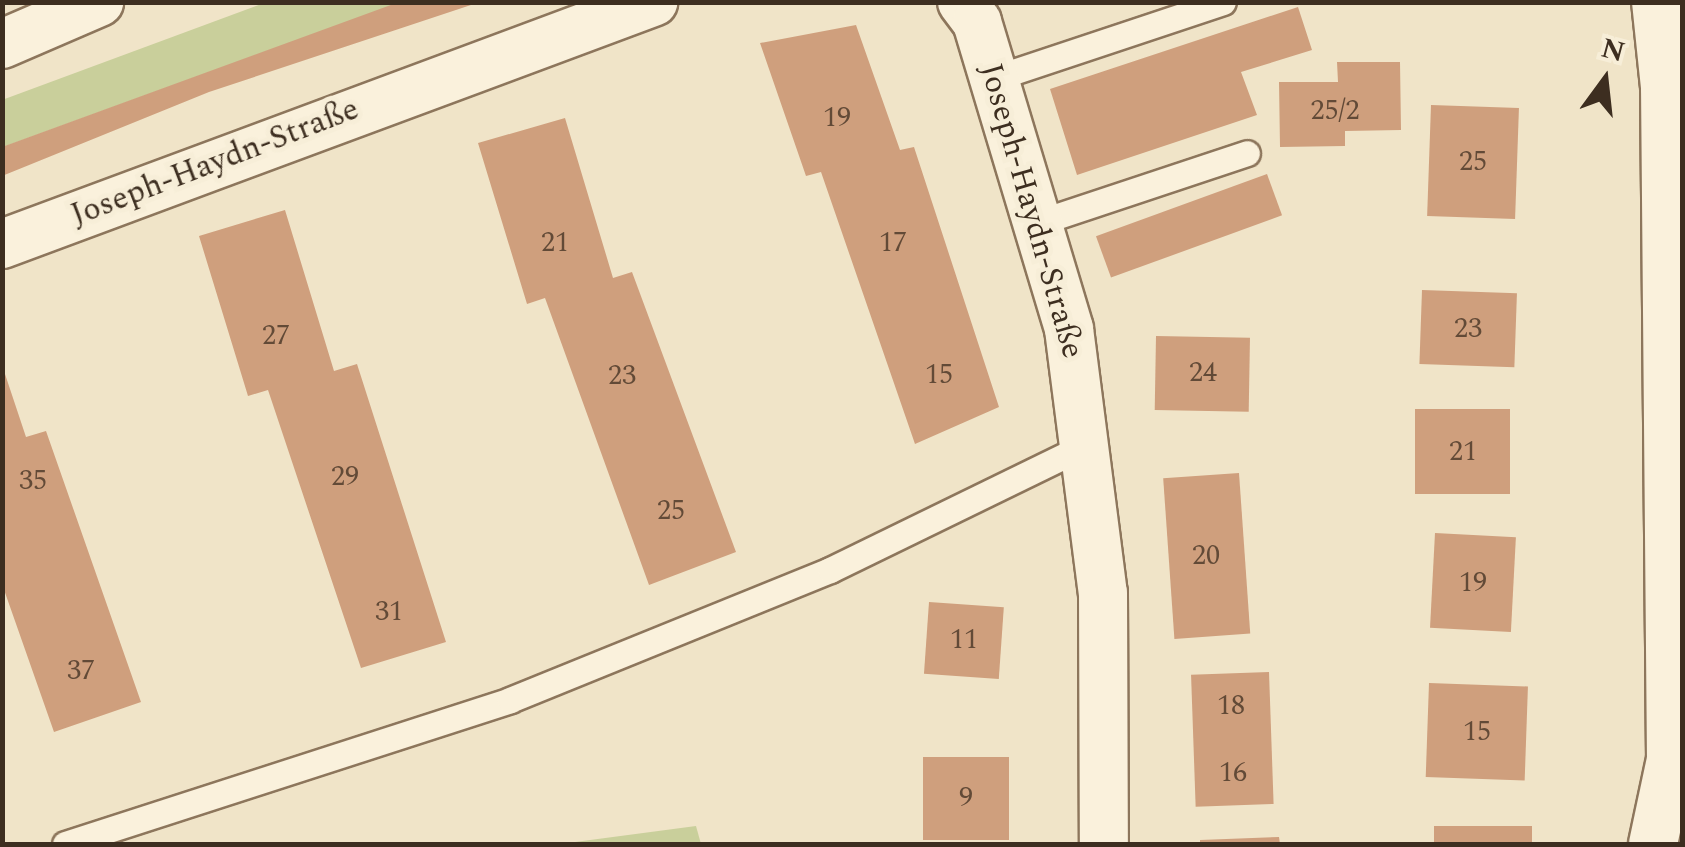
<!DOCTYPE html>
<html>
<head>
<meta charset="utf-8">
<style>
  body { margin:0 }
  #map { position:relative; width:1685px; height:847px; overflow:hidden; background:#f0e4c8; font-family:Spectral,serif }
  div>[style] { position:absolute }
  .green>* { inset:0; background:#c9cf9b }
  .building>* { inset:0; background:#cf9f7d; transform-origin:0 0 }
  .roads { filter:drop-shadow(2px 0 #8d765c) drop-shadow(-2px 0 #8d765c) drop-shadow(0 2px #8d765c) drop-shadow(0 -2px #8d765c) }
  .lane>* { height:25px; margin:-12.5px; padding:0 12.5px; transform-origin:12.5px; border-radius:12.5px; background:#faf1dc }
  .street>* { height:48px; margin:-24px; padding:0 24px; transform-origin:24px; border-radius:24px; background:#faf1dc }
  span { translate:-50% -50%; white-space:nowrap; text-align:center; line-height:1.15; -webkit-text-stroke:10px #f7eed8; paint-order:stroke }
  .number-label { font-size:28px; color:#624a37 }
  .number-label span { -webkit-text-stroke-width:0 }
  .street-label { font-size:32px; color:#3d2e20 }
  .frame { position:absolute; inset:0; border:5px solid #3d2e20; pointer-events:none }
  .north { position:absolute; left:1555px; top:30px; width:100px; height:100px; -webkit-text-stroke:8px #f7eed8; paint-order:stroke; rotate:15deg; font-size:28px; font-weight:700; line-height:40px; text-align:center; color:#3d2e20 }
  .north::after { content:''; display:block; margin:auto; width:35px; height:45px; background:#3d2e20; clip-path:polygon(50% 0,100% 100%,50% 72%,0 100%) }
</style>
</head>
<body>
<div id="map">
  <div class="green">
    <i style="clip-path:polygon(264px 3px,399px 3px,3px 147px,2px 100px)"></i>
    <i style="clip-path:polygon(696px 826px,701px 844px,560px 844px)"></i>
  </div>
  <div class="building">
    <i style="clip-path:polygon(399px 2px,477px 3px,209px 92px,2px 176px,2px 147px)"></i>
    <i style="clip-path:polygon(1298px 7px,1312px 50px,1241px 72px,1257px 115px,1077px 175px,1050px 89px)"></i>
    <i style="clip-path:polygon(856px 25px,900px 150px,914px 147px,999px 407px,915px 444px,821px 172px,806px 176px,760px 43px)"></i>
    <i style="clip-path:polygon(1337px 62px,1400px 62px,1401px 130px,1345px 131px,1345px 146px,1280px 147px,1279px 82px,1338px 82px)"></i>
    <i style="left:1431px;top:105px;width:88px;height:111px;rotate:2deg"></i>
    <i style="clip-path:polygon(565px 118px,613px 278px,632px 272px,736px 552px,649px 585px,545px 298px,527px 304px,478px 143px)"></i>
    <i style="left:1267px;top:174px;width:44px;height:182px;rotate:70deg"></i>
    <i style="clip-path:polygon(285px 210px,334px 371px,357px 364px,446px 642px,361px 668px,268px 390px,248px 396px,199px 236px)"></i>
    <i style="left:1422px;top:290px;width:95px;height:74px;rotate:2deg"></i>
    <i style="left:1156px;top:336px;width:94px;height:74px;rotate:1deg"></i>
    <i style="clip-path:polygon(3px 368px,26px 437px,46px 431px,141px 702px,54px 732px,2px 584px)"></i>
    <i style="left:1510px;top:409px;width:85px;height:95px;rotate:90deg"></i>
    <i style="left:1239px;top:473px;width:161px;height:76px;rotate:86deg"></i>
    <i style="left:1435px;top:533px;width:81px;height:95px;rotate:3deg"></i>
    <i style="left:929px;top:602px;width:75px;height:72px;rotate:4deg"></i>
    <i style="left:1269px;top:672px;width:132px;height:78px;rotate:88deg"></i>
    <i style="left:1429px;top:683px;width:99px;height:94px;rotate:2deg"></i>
    <i style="left:923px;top:757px;width:86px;height:83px"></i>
    <i style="left:1434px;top:826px;width:98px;height:18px"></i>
    <i style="clip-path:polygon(1279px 837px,1280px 844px,1200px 844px,1200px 840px)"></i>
  </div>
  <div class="roads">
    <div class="lane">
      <i style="left:995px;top:78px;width:240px;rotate:-18.4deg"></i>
      <i style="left:1040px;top:222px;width:218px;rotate:-18.4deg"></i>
      <i style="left:65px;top:844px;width:468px;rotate:-17.9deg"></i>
      <i style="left:510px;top:700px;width:345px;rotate:-22.1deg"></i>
      <i style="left:830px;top:570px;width:287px;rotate:-26deg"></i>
    </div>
    <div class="street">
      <i style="left:962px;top:2px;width:25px;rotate:53deg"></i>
      <i style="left:977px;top:22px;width:320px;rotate:73.3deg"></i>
      <i style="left:1069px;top:329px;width:266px;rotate:82.7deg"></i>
      <i style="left:1103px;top:593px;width:251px;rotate:89.8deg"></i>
      <i style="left:2px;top:44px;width:106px;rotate:-23.4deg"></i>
      <i style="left:2px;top:244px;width:695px;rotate:-20.39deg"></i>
      <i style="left:1653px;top:844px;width:87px;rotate:-78deg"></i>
      <i style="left:1671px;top:759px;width:672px;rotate:-90.51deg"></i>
      <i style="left:1665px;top:87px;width:85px;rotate:-96deg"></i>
    </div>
  </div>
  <div class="number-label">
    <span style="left:1335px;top:111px">25/2</span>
    <span style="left:837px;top:118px">19</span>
    <span style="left:1473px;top:162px">25</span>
    <span style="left:555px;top:243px">21</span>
    <span style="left:893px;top:243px">17</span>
    <span style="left:1468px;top:329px">23</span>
    <span style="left:276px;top:336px">27</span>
    <span style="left:1203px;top:373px">24</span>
    <span style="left:939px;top:375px">15</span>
    <span style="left:622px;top:376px">23</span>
    <span style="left:1463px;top:452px">21</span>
    <span style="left:345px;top:477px">29</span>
    <span style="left:33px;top:481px">35</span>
    <span style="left:671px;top:511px">25</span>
    <span style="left:1206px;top:556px">20</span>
    <span style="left:1473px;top:583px">19</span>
    <span style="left:389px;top:612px">31</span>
    <span style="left:964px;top:640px">11</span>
    <span style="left:81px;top:671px">37</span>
    <span style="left:1231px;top:706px">18</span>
    <span style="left:1477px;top:732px">15</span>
    <span style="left:1233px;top:773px">16</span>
    <span style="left:966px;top:798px">9</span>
  </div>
  <div class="street-label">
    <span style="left:215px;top:163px;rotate:-21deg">Joseph-Haydn-Straße</span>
    <span style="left:1031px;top:211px;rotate:74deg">Joseph-Haydn-Straße</span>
  </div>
  <div class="frame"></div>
  <div class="north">N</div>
</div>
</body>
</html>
